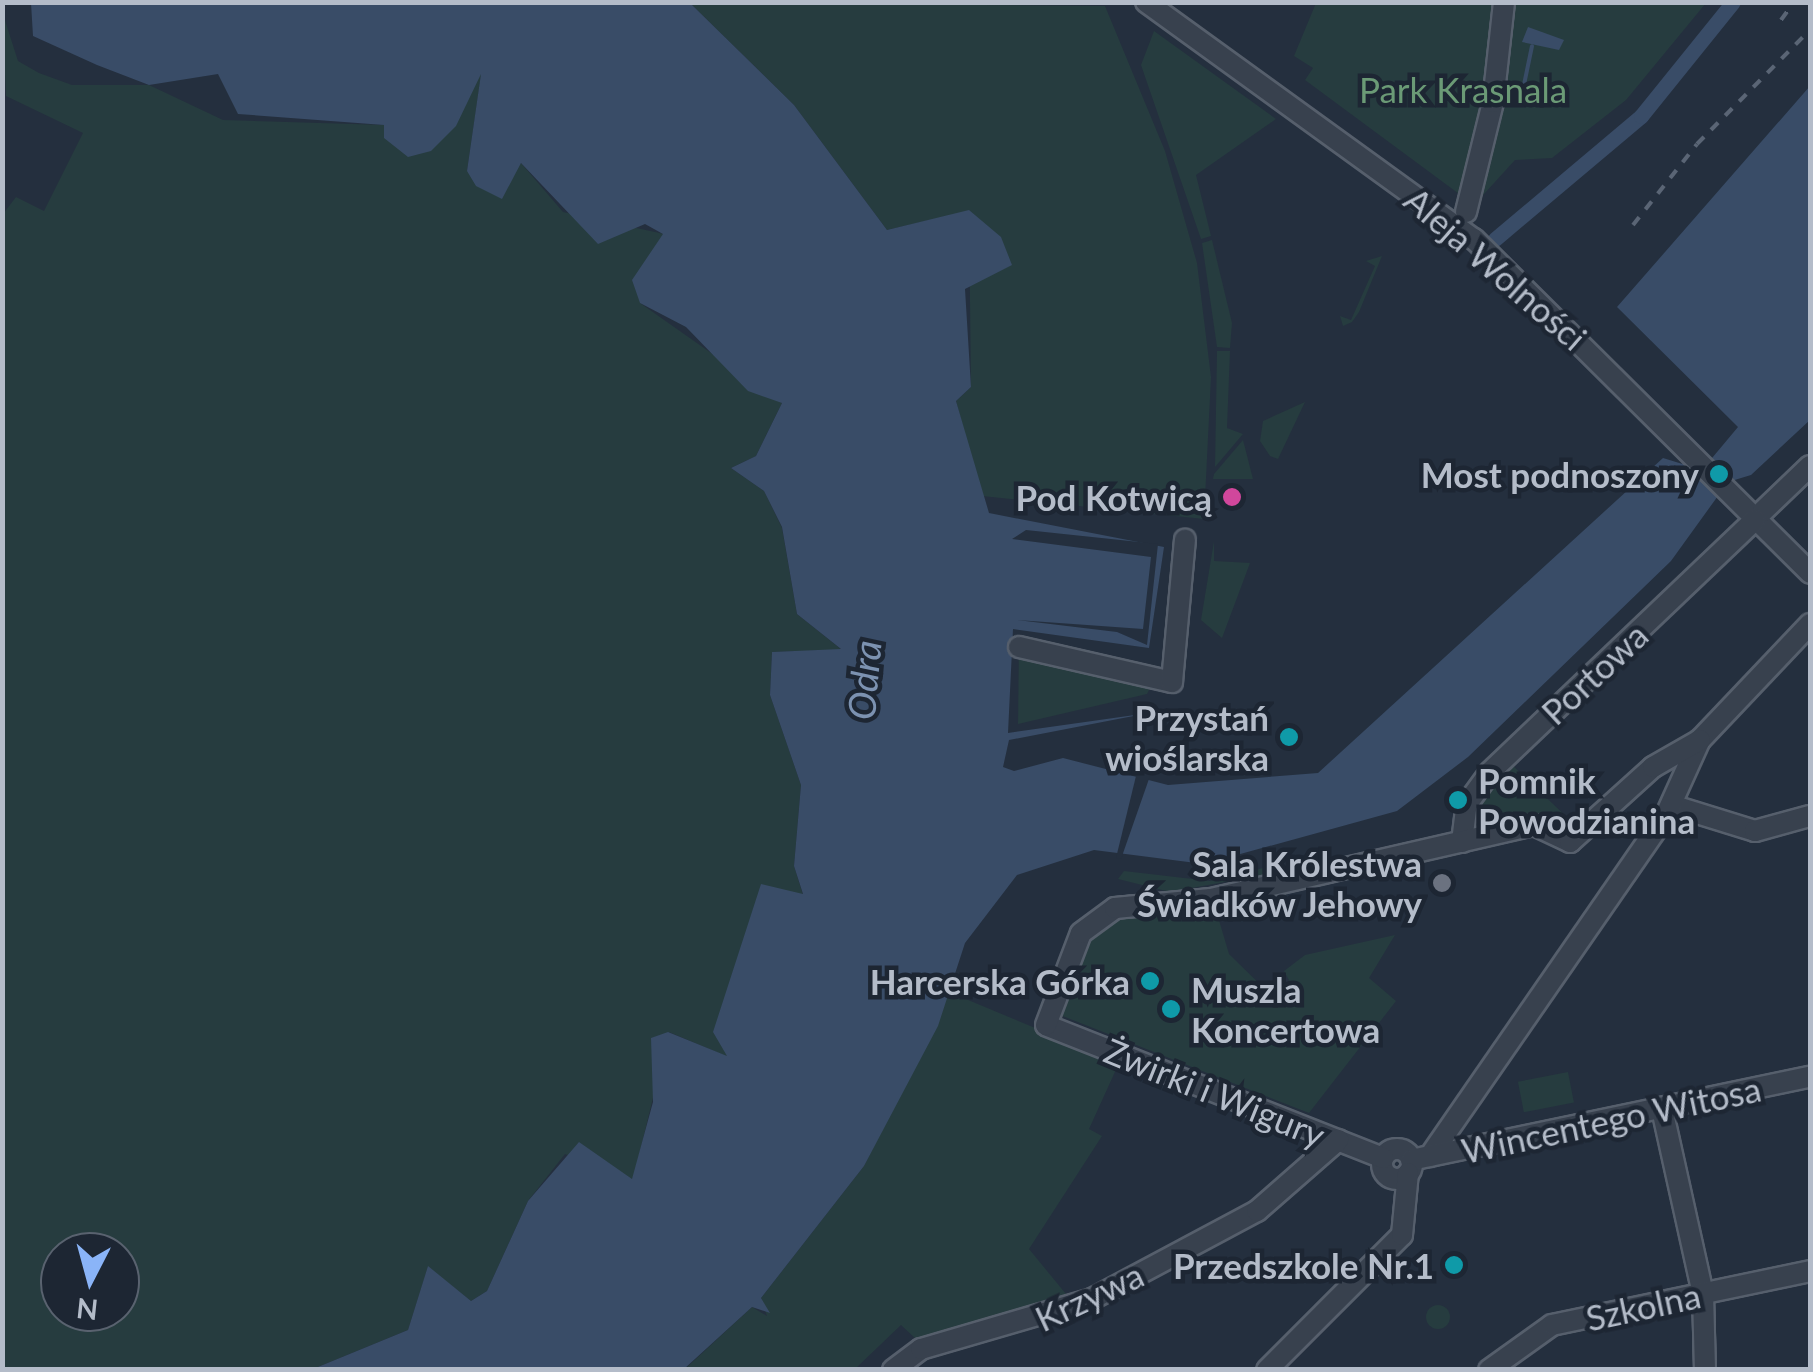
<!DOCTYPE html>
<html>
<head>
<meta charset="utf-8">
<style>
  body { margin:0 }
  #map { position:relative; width:1813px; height:1372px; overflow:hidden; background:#242f3e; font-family:Lato,sans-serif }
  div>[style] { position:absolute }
  .green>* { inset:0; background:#263c3f; transform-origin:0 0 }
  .round { border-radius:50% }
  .water>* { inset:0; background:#394c67 }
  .pier>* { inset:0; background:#242f3e }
  .stream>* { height:4px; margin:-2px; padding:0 2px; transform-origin:2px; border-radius:2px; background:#394c67 }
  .canal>* { height:15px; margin:-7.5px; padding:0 7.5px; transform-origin:7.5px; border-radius:7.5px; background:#394c67 }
  .roads { filter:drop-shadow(2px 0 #565f6c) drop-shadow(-2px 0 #565f6c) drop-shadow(0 2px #565f6c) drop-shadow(0 -2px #565f6c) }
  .minor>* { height:20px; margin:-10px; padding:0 10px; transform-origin:10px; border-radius:10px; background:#38414e }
  .minor>.ring { margin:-10px; padding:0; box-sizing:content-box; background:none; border:20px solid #38414e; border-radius:50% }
  .rail>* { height:4px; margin-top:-2px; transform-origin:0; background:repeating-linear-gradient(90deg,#5a6575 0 10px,transparent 0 20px) }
  .dots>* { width:28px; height:28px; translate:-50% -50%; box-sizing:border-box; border:5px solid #1d2633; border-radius:50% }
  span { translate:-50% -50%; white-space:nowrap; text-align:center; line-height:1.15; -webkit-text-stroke:9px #1d2633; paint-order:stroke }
  .park-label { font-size:35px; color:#6b9a76 }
  .street-label { font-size:35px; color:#b4bcc9 }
  .poi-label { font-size:35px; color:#b4bcc9; font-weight:700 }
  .right { translate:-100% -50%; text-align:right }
  .left { translate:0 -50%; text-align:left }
  .water-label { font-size:38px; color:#7c92b1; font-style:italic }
  .frame { position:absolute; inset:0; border:5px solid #b4bcc9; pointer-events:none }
  .north { position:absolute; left:40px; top:1232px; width:100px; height:100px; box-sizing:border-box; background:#1d2633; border:2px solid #59626f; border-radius:50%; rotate:186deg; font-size:28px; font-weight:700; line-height:40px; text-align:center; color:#b4bcc9 }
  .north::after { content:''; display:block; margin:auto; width:35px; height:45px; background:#8ab4f8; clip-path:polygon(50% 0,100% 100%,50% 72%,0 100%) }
</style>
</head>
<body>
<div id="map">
  <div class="green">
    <i style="clip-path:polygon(690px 3px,1105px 6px,1165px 151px,1197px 263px,1211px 377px,1204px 519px,982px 496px,956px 401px,971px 387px,969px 211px,887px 230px,794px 105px)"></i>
    <i style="clip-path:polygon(1316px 3px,1706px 3px,1626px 100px,1552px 158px,1515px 160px,1474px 205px,1305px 80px,1313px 68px,1294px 56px)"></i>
    <i style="clip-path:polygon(evenodd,2px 11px,18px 61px,39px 73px,72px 85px,149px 85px,223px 120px,385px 125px,482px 69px,467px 171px,508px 175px,521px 163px,563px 212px,664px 234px,643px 270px,640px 303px,782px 403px,756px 456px,731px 468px,764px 491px,782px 528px,797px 614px,842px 650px,772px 652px,770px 695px,801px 785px,794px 866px,803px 895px,761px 885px,728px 1057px,669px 1032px,633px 1180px,565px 1154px,528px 1201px,487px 1291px,471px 1301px,428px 1267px,408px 1330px,313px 1369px,3px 1369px,3px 214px,16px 197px,44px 211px,83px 133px,6px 96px,2px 11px,60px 1252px,120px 1252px,120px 1312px,60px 1312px,60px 1252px)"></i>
    <i style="clip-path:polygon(1154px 31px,1276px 119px,1196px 175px,1211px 236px,1201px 239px,1141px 65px)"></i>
    <i style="clip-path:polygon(1212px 240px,1232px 323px,1230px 348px,1217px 347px,1202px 243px)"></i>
    <i style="clip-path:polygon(1382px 256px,1359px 312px,1352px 322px,1343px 326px,1340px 316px,1351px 320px,1375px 266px,1366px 261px)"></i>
    <i style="clip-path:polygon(1217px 351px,1230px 351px,1227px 428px,1243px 434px,1215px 467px)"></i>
    <i style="clip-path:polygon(1305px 402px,1278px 459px,1270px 456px,1260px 441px,1263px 421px)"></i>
    <i style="clip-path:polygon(1243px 440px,1253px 479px,1213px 479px,1214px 474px)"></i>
    <i style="clip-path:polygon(1214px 541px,1214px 561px,1250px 563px,1222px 638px,1201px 620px)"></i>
    <i style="clip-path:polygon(1019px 641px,1158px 672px,1147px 694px,1018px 724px)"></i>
    <i style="clip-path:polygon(1509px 762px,1574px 824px,1574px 827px,1475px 825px,1471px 815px)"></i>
    <i style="clip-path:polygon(1271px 866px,1273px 873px,1170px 892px,1118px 879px,1124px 871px,1210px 881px)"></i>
    <i style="clip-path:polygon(1164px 907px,1216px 910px,1229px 954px,1274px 998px,1290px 982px,1284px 971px,1305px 955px,1395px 935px,1369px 978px,1396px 1001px,1309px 1113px,1055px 1013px,1069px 960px,1108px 915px)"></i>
    <i style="clip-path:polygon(949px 992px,1119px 1063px,1089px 1129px,1102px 1136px,1029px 1249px,1066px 1294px,917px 1340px,901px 1325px,855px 1369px,684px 1370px,752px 1307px,767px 1316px,761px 1298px,864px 1166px)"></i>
    <i style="left:1568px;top:1072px;width:31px;height:51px;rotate:79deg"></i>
    <i class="round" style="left:1426px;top:1305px;width:24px;height:24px"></i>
  </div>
  <div class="water">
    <i style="clip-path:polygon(31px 3px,690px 3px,794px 105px,887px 230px,969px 210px,1001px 237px,1012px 265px,965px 289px,971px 387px,956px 401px,989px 513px,1164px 547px,1149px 648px,1013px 629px,1008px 733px,1149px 713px,1009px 740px,1003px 767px,1014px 771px,1063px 758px,1168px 785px,1318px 773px,1663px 458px,1702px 470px,1738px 427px,1617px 307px,1810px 86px,1810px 420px,1751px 475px,1728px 482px,1671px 561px,1468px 757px,1397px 811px,1204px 864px,1094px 850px,1017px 875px,965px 943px,938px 1026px,864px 1166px,761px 1298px,770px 1313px,752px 1307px,684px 1369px,313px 1369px,408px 1330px,428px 1266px,471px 1301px,487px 1291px,528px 1201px,579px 1142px,632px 1179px,653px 1102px,651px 1038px,668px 1032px,727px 1056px,713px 1032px,761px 884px,803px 894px,794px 866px,801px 785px,770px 695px,772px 652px,841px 649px,797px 614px,782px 527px,764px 491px,731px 468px,756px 456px,782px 403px,748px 391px,686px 327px,640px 303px,632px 280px,663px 234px,645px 224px,598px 244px,521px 163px,502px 199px,476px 186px,467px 171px,481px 74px,456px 126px,431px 151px,408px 157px,384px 138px,384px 125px,238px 114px,218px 74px,149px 85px,97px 65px,33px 36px)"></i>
    <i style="clip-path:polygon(1528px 27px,1564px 40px,1559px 50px,1522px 42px)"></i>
  </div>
  <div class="pier">
    <i style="clip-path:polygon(1026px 530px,1158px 544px,1147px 645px,1117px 632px,1017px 620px,1143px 629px,1151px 557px,1012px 539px)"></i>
    <i style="clip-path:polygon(1136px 776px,1150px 776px,1121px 859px,1116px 858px)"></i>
  </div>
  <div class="stream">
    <i style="left:1520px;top:104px;width:59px;rotate:-78.3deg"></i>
  </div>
  <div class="canal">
    <i style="left:1495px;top:239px;width:191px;rotate:-40.1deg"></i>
    <i style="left:1641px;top:116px;width:146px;rotate:-51.1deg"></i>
  </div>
  <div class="roads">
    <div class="minor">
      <i style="left:1146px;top:2px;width:405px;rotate:35.9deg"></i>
      <i style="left:1474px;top:239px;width:474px;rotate:44.8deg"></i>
      <i style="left:1466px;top:212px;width:113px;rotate:-76.2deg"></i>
      <i style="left:1493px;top:102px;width:101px;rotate:-83.7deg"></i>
      <i style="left:1763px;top:511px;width:65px;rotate:-43.8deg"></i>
      <i style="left:1019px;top:647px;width:157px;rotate:12.9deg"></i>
      <i style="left:1172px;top:682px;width:143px;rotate:-84.8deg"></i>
      <i style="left:1671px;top:805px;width:88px;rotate:17.2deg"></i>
      <i style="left:1755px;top:831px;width:57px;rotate:-15.3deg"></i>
      <i style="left:1462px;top:842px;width:38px;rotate:-83deg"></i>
      <i style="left:1467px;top:804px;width:39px;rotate:-54deg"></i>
      <i style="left:1490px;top:772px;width:366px;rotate:-43.6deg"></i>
      <i style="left:1662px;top:1109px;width:189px;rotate:77.5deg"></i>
      <i style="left:1703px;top:1294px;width:76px;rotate:88.5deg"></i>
      <i class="ring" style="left:1382px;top:1149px;width:10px;height:10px"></i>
      <i style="left:1430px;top:1156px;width:412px;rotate:-55.3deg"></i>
      <i style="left:1665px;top:817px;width:85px;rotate:-65.6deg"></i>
      <i style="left:1700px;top:740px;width:160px;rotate:-46.5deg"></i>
      <i style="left:1383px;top:1158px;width:362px;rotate:-158.5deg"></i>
      <i style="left:1046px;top:1025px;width:98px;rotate:-69.2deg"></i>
      <i style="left:1081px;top:933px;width:42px;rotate:-36.3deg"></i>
      <i style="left:1115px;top:908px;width:96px;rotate:-5.4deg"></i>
      <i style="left:1211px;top:899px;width:331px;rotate:-12.9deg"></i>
      <i style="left:1534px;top:825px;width:40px;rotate:25deg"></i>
      <i style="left:1570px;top:842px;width:112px;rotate:-42.1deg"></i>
      <i style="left:1653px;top:767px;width:54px;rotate:-29.9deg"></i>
      <i style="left:1411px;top:1160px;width:408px;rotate:-11.8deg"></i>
      <i style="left:893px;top:1370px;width:35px;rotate:-37deg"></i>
      <i style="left:921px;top:1349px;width:178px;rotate:-16.3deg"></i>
      <i style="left:1092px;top:1299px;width:187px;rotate:-28.1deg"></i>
      <i style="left:1257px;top:1211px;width:108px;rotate:-41.2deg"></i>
      <i style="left:1267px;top:1370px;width:191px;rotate:-45deg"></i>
      <i style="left:1402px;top:1235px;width:62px;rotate:-84.5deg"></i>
      <i style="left:1489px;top:1370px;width:77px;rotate:-35.5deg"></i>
      <i style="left:1552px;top:1325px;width:264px;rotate:-11.8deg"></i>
    </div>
  </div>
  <div class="rail">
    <i style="left:1781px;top:20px;width:22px;rotate:-54deg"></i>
    <i style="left:1633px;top:225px;width:103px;rotate:-51.7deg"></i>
    <i style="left:1697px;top:144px;width:161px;rotate:-45.3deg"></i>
  </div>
  <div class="dots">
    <i style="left:1719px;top:474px;background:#0f9aa8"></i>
    <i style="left:1232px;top:497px;background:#d1479c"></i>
    <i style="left:1289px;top:737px;background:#0f9aa8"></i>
    <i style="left:1458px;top:800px;background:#0f9aa8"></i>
    <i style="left:1442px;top:883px;background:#6b7280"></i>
    <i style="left:1150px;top:981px;background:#0f9aa8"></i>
    <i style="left:1171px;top:1009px;background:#0f9aa8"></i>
    <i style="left:1454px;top:1265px;background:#0f9aa8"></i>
  </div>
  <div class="park-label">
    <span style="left:1463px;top:89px">Park Krasnala</span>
  </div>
  <div class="street-label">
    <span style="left:1496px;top:268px;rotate:41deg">Aleja Wolności</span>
    <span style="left:1594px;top:673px;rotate:-43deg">Portowa</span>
    <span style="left:1215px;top:1092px;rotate:22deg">Żwirki i Wigury</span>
    <span style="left:1611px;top:1119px;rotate:-12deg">Wincentego Witosa</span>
    <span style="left:1089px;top:1296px;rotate:-25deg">Krzywa</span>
    <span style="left:1643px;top:1306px;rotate:-12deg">Szkolna</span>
  </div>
  <div class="poi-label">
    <span class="right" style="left:1699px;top:474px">Most podnoszony</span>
    <span class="right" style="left:1212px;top:497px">Pod Kotwicą</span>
    <span class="right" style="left:1269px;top:737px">Przystań<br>wioślarska</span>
    <span class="left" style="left:1478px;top:800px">Pomnik<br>Powodzianina</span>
    <span class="right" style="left:1422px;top:883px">Sala Królestwa<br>Świadków Jehowy</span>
    <span class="right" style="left:1130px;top:981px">Harcerska Górka</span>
    <span class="left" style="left:1191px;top:1009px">Muszla<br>Koncertowa</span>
    <span class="right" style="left:1434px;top:1265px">Przedszkole Nr.1</span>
  </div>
  <div class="water-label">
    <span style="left:864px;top:680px;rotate:-85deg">Odra</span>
  </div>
  <div class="frame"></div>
  <div class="north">N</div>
</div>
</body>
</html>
